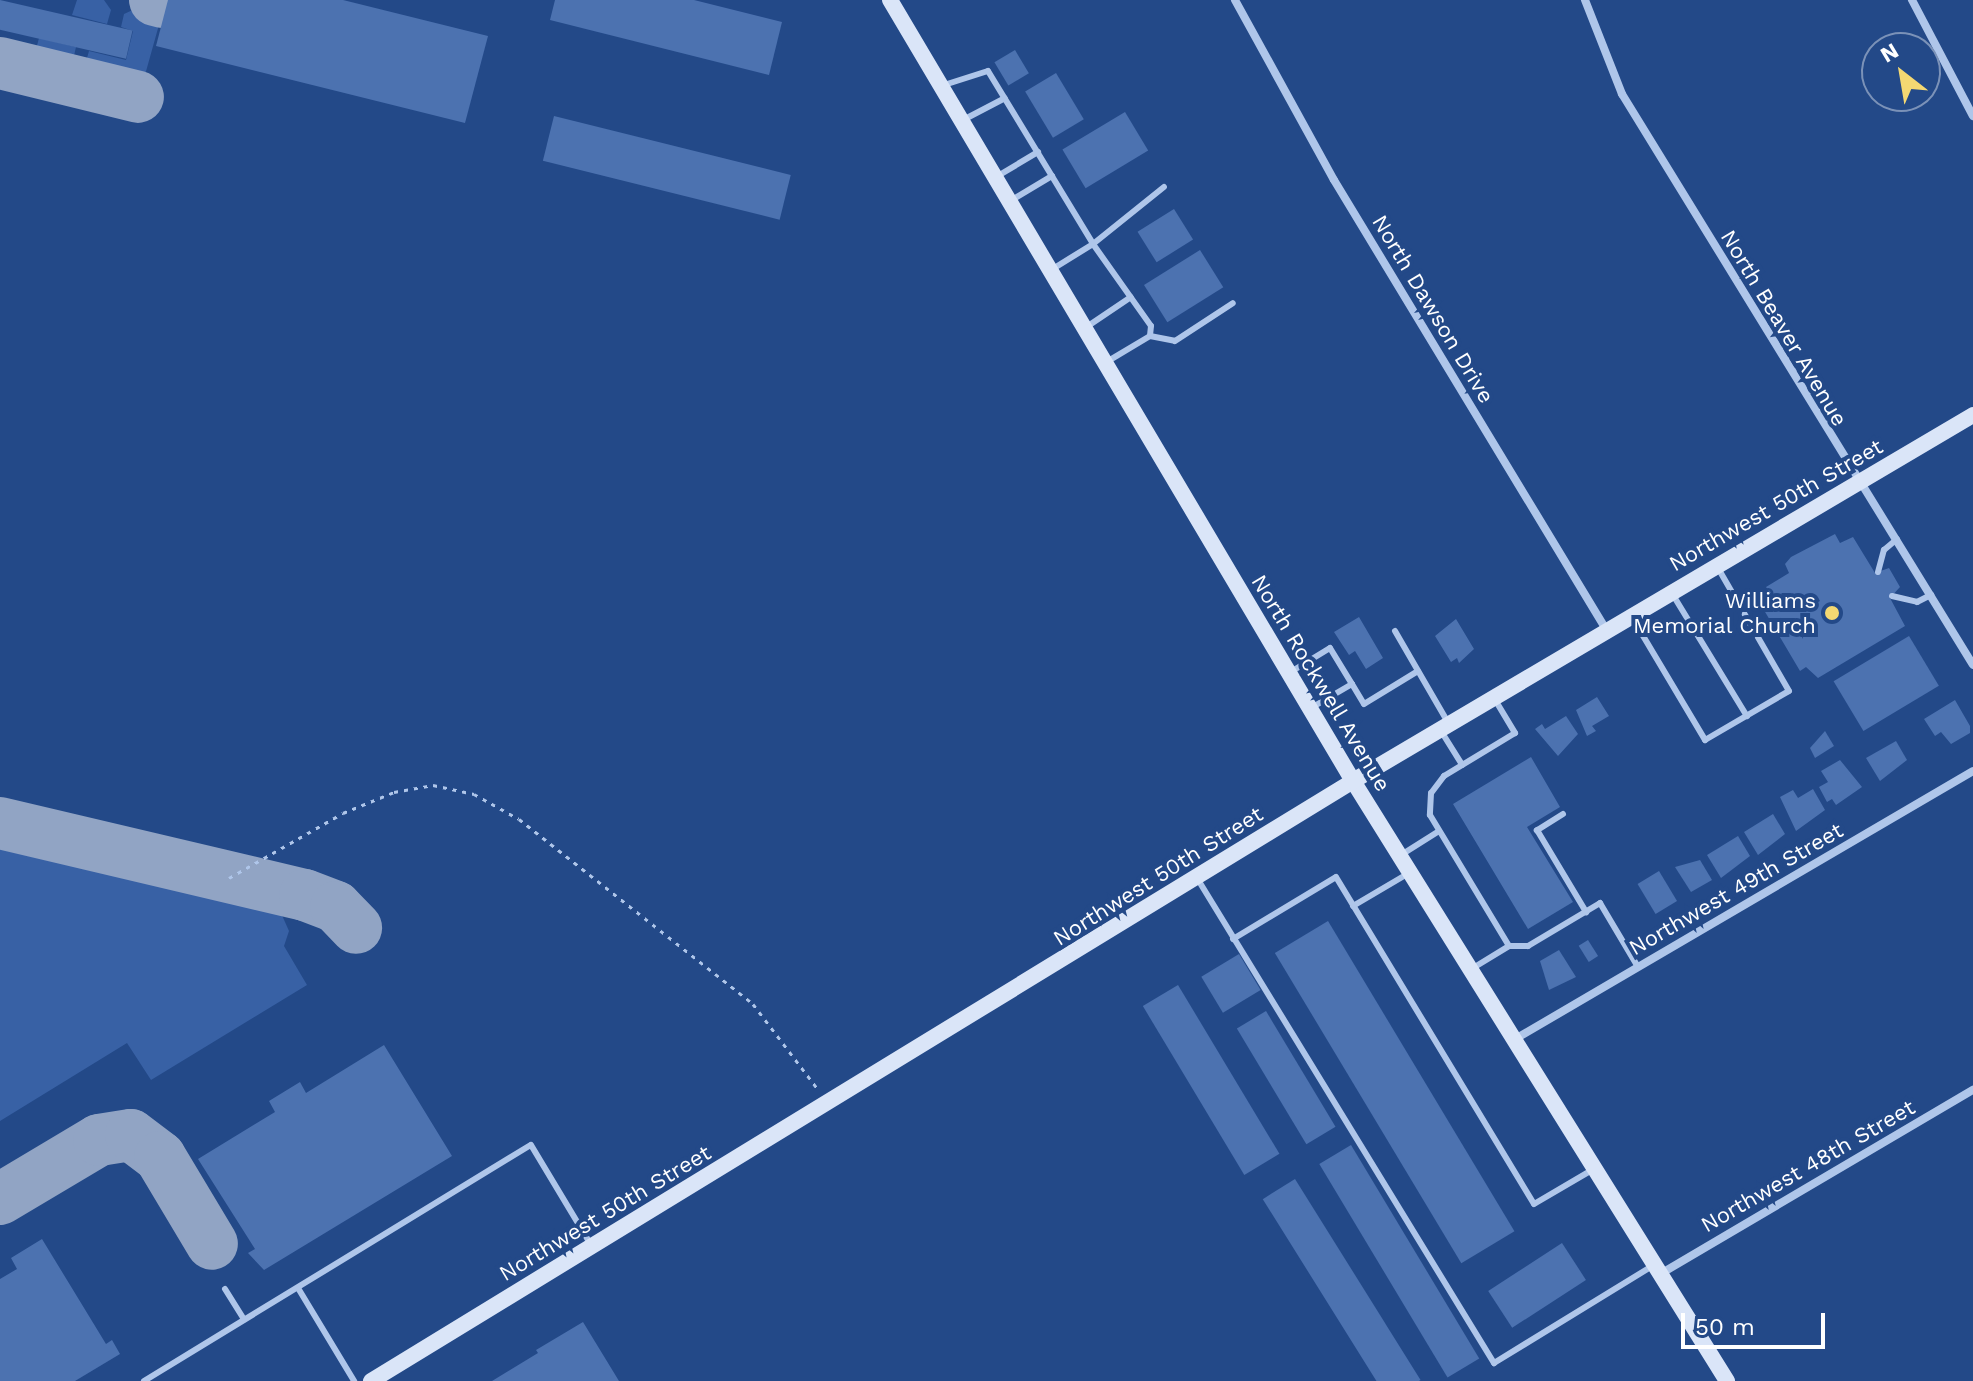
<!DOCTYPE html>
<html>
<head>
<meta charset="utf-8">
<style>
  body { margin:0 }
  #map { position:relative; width:1973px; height:1381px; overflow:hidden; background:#234988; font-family:"Work Sans",sans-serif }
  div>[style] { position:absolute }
  .green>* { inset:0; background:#3861a5 }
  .taxiway>* { height:52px; margin:-26px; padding:0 26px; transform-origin:26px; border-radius:26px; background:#91a4c4 }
  .building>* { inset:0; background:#4c72b0; transform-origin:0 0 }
  .path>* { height:3px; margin-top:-1.5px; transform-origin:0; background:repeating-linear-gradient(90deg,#afc6ea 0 4px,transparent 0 10px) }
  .lane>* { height:6px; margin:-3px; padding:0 3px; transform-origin:3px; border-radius:3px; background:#afc6ea }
  .street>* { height:8px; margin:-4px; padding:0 4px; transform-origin:4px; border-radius:4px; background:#afc6ea }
  .secondary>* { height:16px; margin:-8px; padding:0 8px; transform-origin:8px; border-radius:8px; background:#dae5f8 }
  .dots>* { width:22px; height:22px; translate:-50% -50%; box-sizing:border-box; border:4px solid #234988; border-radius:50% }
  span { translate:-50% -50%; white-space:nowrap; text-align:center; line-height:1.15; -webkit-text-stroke:8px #234988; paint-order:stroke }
  .street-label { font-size:22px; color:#fff }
  .poi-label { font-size:22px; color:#fff }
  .right { translate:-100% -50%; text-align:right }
  .north { position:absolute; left:1861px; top:32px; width:80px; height:80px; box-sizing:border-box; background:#234988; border:2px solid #7b92b8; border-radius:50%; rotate:329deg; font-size:22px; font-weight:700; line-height:32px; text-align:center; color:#fff }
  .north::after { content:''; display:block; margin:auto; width:28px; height:36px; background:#f4d872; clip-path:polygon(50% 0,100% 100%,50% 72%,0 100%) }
  .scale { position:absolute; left:1681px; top:1313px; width:144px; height:36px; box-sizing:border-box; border:4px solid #fff; border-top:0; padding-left:10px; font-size:24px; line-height:28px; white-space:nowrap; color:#fff; -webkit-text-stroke:6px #234988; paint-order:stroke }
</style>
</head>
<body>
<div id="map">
  <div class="green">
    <i style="clip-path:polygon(77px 0,104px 0,111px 10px,107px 24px,72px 15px)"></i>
    <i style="clip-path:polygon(137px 8px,162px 14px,145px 75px,130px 84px,91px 74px,85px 65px,89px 51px,126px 60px,133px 31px,121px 27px,124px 14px)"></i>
    <i style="clip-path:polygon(39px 38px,76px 47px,73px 60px,62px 67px,41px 62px,35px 53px)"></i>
    <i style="clip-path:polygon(0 845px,281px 913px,289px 931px,284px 946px,307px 985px,151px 1080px,127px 1043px,0 1121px)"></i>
  </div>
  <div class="taxiway">
    <i style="left:155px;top:0;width:8px;rotate:14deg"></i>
    <i style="left:0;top:63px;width:142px;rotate:13.8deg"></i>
    <i style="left:0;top:823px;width:313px;rotate:13.3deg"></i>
    <i style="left:305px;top:895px;width:33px;rotate:21deg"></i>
    <i style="left:336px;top:907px;width:29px;rotate:46deg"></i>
    <i style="left:0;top:1199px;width:115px;rotate:-30.8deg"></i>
    <i style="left:99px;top:1140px;width:32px;rotate:-9deg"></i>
    <i style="left:131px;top:1135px;width:36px;rotate:37deg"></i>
    <i style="left:160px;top:1157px;width:101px;rotate:59.1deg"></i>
  </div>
  <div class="building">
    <i style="left:0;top:0;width:136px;height:29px;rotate:13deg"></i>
    <i style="clip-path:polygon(168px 0,343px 0,488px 36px,465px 123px,156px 46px)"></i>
    <i style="clip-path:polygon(555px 0,694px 0,782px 22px,769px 75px,550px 20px)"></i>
    <i style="left:1015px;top:50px;width:27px;height:24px;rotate:59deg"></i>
    <i style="left:1056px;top:73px;width:54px;height:36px;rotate:59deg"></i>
    <i style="left:1125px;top:112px;width:45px;height:73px;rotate:59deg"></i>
    <i style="left:554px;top:116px;width:244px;height:46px;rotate:14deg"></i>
    <i style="left:1174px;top:209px;width:36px;height:43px;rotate:58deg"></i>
    <i style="left:1200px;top:250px;width:44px;height:66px;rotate:58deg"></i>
    <i style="clip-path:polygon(1835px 534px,1840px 543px,1853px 537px,1875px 573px,1889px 568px,1900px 587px,1890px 598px,1905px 626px,1818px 678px,1806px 667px,1800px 671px,1758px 600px,1770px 593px,1766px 587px,1789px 573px,1785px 564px,1791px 557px)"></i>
    <i style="clip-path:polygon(1359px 617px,1383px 658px,1366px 669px,1355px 651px,1349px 655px,1334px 632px)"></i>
    <i style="clip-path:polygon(1456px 619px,1474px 649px,1459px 663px,1457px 658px,1451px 662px,1435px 636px)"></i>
    <i style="left:1909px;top:636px;width:58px;height:88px;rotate:59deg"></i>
    <i style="clip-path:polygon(1597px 697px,1609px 716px,1592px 726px,1596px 731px,1587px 736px,1576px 710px)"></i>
    <i style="clip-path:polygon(1955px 700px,1970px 726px,1970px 733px,1951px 744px,1941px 732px,1935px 736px,1924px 719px)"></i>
    <i style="clip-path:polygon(1566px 716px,1578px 734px,1558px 756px,1535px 729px,1542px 724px,1545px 729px)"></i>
    <i style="clip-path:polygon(1825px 731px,1834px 746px,1815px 758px,1810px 748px)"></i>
    <i style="clip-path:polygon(1896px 741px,1907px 760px,1880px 781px,1866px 758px)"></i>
    <i style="clip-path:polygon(1531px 757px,1560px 807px,1527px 827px,1573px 902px,1528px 929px,1453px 804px)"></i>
    <i style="clip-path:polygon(1840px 760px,1862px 787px,1836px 805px,1832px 799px,1827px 802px,1819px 787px,1828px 782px,1821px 771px)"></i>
    <i style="clip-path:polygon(1813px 789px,1825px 810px,1796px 831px,1780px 797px,1793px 790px,1798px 798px)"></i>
    <i style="clip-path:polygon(1773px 814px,1785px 834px,1758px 855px,1744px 832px)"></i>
    <i style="clip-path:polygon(1738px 836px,1750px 856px,1721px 878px,1707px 855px)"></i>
    <i style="clip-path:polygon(1700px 860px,1712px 880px,1691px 892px,1675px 867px)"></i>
    <i style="left:1659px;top:871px;width:35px;height:25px;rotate:59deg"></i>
    <i style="left:1328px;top:921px;width:362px;height:62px;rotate:59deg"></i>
    <i style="left:1588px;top:940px;width:19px;height:11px;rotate:58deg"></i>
    <i style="clip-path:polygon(1559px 950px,1576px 977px,1549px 990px,1540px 961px)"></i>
    <i style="left:1239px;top:954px;width:42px;height:44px;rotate:59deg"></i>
    <i style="left:1178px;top:985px;width:197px;height:41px;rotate:59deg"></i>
    <i style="left:1266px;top:1011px;width:135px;height:34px;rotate:59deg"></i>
    <i style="clip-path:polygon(384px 1045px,452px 1156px,264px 1270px,248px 1253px,255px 1249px,198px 1159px,275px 1112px,269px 1101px,300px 1082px,306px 1093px)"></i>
    <i style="left:1351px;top:1145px;width:249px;height:37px;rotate:59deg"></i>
    <i style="left:1295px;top:1179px;width:237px;height:38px;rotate:58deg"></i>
    <i style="clip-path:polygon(42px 1239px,106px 1344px,112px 1340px,120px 1354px,75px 1381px,0 1381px,0 1279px,17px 1269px,11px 1258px)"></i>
    <i style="left:1562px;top:1243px;width:44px;height:88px;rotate:57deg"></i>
    <i style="clip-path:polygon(583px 1322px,619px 1381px,492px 1381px,538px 1353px,536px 1350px)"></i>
  </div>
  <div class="path">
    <i style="left:229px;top:878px;width:131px;rotate:-29.7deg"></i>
    <i style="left:343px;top:813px;width:55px;rotate:-22.4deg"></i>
    <i style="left:394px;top:792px;width:40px;rotate:-10deg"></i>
    <i style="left:433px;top:785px;width:42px;rotate:12.4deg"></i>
    <i style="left:474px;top:794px;width:51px;rotate:29.1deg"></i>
    <i style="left:519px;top:819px;width:298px;rotate:38.3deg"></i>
    <i style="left:753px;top:1004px;width:106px;rotate:52.7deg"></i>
  </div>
  <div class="lane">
    <i style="left:944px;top:85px;width:46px;rotate:-17.7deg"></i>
    <i style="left:988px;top:71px;width:202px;rotate:58.7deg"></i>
    <i style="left:1093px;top:244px;width:100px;rotate:54.7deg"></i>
    <i style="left:1151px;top:326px;width:10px;rotate:96deg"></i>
    <i style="left:1150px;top:336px;width:49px;rotate:149.2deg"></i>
    <i style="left:963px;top:120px;width:47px;rotate:-27.6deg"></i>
    <i style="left:996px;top:177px;width:49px;rotate:-30.8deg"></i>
    <i style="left:1010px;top:201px;width:49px;rotate:-30.8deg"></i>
    <i style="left:1051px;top:270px;width:49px;rotate:-31.8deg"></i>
    <i style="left:1093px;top:244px;width:91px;rotate:-38.8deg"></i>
    <i style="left:1085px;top:328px;width:55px;rotate:-34deg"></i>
    <i style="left:1150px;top:336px;width:25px;rotate:11deg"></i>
    <i style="left:1175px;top:341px;width:69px;rotate:-33.2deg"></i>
    <i style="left:1878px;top:572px;width:23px;rotate:-75deg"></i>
    <i style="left:1884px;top:550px;width:17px;rotate:-40deg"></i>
    <i style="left:1673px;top:595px;width:142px;rotate:58.6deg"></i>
    <i style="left:1892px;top:596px;width:26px;rotate:13deg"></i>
    <i style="left:1917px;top:602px;width:16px;rotate:-27deg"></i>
    <i style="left:1633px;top:619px;width:141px;rotate:59.2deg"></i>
    <i style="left:1705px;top:740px;width:97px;rotate:-30.3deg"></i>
    <i style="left:1789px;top:691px;width:142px;rotate:-120deg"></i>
    <i style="left:1395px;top:631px;width:108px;rotate:59.9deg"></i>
    <i style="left:1289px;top:673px;width:48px;rotate:-31.4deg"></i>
    <i style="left:1330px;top:648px;width:42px;rotate:58.6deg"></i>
    <i style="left:1352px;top:684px;width:48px;rotate:149.7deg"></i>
    <i style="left:1352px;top:684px;width:23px;rotate:59deg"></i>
    <i style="left:1364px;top:704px;width:63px;rotate:-31.4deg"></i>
    <i style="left:1494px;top:698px;width:41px;rotate:59deg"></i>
    <i style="left:1515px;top:733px;width:83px;rotate:148.8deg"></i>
    <i style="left:1444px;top:776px;width:21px;rotate:127deg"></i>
    <i style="left:1431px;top:793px;width:22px;rotate:93deg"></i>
    <i style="left:1430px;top:815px;width:153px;rotate:58.9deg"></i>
    <i style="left:1441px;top:731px;width:40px;rotate:58deg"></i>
    <i style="left:1563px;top:814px;width:31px;rotate:148deg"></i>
    <i style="left:1537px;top:830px;width:96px;rotate:59.1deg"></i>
    <i style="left:1401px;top:855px;width:45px;rotate:-32.3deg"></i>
    <i style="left:1197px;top:878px;width:569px;rotate:58.52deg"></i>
    <i style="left:1494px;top:1363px;width:188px;rotate:-31.5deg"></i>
    <i style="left:1353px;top:906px;width:65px;rotate:-30.5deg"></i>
    <i style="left:1233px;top:939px;width:120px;rotate:-31deg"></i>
    <i style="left:1336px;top:877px;width:382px;rotate:58.8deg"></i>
    <i style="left:1534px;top:1204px;width:67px;rotate:-30.4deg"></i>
    <i style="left:1473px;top:968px;width:42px;rotate:-31.4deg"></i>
    <i style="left:1509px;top:946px;width:19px"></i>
    <i style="left:1528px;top:946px;width:84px;rotate:-30.8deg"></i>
    <i style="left:1600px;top:903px;width:74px;rotate:59.3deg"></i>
    <i style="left:298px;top:1288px;width:109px;rotate:58.9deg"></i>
    <i style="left:225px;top:1289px;width:36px;rotate:58deg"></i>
    <i style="left:144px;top:1381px;width:453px;rotate:-31.4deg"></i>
    <i style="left:531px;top:1145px;width:114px;rotate:59deg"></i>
  </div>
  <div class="street">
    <i style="left:1235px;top:0;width:205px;rotate:61.2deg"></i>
    <i style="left:1334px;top:180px;width:527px;rotate:58.81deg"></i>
    <i style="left:1585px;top:0;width:101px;rotate:68.5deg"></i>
    <i style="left:1622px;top:94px;width:670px;rotate:58.42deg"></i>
    <i style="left:1912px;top:0;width:131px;rotate:62.3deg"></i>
    <i style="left:1517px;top:1038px;width:528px;rotate:-30.35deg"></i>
    <i style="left:1662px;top:1273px;width:361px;rotate:-30.5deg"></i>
  </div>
  <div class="secondary">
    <i style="left:890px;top:0;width:908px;rotate:59.34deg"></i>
    <i style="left:1353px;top:781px;width:707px;rotate:58.06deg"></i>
    <i style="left:371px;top:1381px;width:1151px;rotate:-31.42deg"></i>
    <i style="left:1353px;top:781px;width:720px;rotate:-30.55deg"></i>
  </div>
  <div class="dots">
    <i style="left:1832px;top:613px;background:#f4d872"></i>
  </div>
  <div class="street-label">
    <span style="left:1433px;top:309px;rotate:59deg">North Dawson Drive</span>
    <span style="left:1784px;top:328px;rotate:59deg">North Beaver Avenue</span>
    <span style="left:1776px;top:505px;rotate:-30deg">Northwest 50th Street</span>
    <span style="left:1321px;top:683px;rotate:59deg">North Rockwell Avenue</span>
    <span style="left:1158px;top:876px;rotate:-32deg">Northwest 50th Street</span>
    <span style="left:1736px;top:889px;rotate:-30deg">Northwest 49th Street</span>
    <span style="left:1808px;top:1166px;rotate:-30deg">Northwest 48th Street</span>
    <span style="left:605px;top:1213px;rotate:-31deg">Northwest 50th Street</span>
  </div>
  <div class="poi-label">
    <span class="right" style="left:1816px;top:613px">Williams<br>Memorial Church</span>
  </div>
  <div class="north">N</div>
  <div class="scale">50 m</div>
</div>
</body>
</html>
